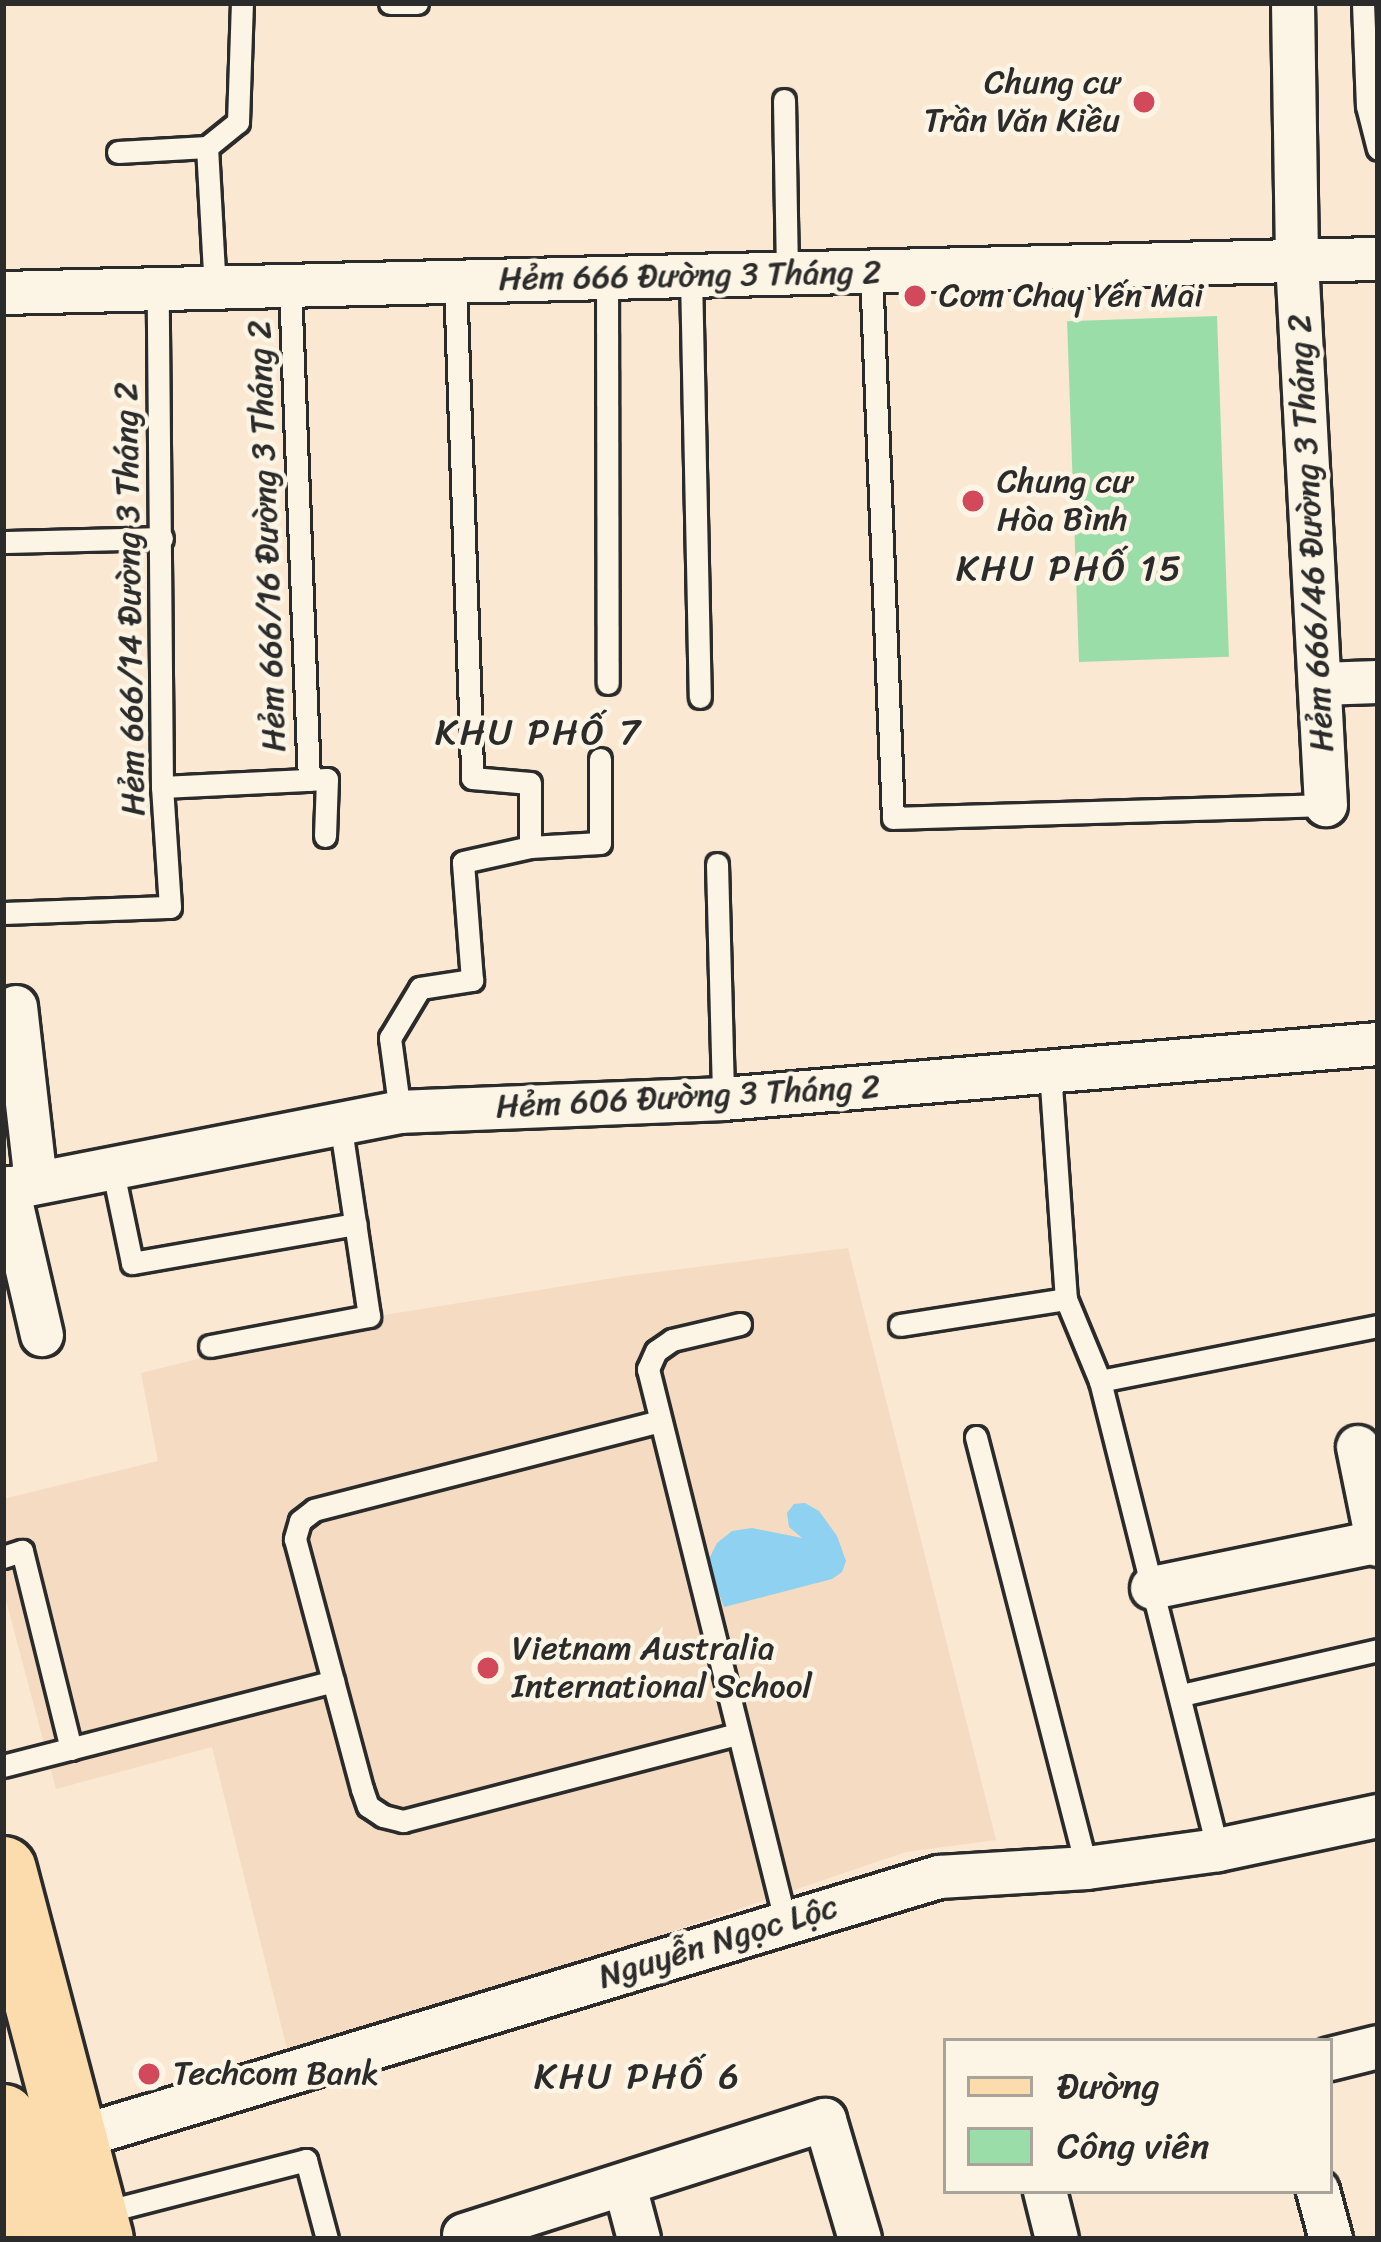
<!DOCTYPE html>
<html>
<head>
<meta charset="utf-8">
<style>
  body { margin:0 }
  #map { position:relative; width:1381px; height:2242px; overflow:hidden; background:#fae8d2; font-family:Sriracha,sans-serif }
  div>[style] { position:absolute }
  .built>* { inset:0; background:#f4dbc1 }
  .green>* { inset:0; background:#9adda8; transform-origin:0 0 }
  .water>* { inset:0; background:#8ed1f0 }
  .roads { filter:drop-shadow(3px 0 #2b2b2b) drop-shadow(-3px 0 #2b2b2b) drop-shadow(0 3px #2b2b2b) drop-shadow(0 -3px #2b2b2b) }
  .service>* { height:21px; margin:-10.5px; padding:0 10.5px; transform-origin:10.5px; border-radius:10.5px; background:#fcf5e5 }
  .minor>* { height:42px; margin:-21px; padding:0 21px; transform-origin:21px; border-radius:21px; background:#fcf5e5 }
  .primary>* { height:66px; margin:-33px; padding:0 33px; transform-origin:33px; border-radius:33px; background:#fcdcac }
  .dots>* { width:33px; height:33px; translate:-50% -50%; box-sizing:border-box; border:6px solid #fcf5e5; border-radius:50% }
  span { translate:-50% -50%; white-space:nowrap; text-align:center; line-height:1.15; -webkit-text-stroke:9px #fcf5e5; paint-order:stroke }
  .poi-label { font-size:33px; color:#2b2b2b }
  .right { translate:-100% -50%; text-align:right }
  .left { translate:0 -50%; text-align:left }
  .street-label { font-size:33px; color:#2b2b2b }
  .neighbourhood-label { font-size:36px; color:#2b2b2b; letter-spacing:3px }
  .frame { position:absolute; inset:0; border:6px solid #2b2b2b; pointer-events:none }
  .legend { position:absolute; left:943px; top:2038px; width:390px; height:156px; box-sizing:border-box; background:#fcf5e5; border:3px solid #a8a49b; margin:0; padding:15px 21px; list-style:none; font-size:36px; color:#2b2b2b }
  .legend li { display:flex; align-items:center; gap:24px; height:60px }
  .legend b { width:60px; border:3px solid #a8a49b }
</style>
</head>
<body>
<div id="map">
  <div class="built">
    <i style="clip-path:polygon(848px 1248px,996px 1840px,906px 1852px,290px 2061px,212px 1747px,56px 1789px,3px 1589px,3px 1499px,158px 1461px,141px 1373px,360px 1319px,626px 1276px)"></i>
  </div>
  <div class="green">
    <i style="left:1217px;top:316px;width:341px;height:150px;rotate:88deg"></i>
  </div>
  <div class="water">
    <i style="clip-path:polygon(805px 1503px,819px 1511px,837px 1536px,846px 1561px,842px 1572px,832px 1579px,724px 1607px,707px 1563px,717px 1543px,732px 1531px,752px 1528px,802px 1538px,789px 1527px,787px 1513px,794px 1504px)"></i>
  </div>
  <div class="roads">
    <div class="service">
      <i style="left:390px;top:3px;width:27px"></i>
      <i style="left:1363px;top:3px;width:103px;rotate:87.8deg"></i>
      <i style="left:1367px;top:106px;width:44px;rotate:75.7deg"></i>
      <i style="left:784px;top:100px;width:174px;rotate:89deg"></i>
      <i style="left:207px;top:147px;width:141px;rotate:86.8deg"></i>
      <i style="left:118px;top:152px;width:89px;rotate:-3.2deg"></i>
      <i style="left:207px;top:147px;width:40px;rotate:-39deg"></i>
      <i style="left:238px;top:122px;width:119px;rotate:-88.1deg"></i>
      <i style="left:871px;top:271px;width:547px;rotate:87.7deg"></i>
      <i style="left:893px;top:818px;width:433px;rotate:-1.7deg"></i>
      <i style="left:691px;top:276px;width:421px;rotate:88.8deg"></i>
      <i style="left:607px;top:277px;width:406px;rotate:89.9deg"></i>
      <i style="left:455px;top:281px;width:497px;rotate:88deg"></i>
      <i style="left:472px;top:778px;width:58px;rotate:4.9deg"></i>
      <i style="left:530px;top:783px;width:64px;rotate:90deg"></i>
      <i style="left:290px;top:286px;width:494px;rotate:87.8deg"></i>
      <i style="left:3px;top:542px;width:159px;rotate:-1.4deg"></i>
      <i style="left:162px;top:787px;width:165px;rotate:-2.8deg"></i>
      <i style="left:327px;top:779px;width:57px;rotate:92deg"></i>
      <i style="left:717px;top:864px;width:235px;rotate:88.5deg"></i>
      <i style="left:3px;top:913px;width:167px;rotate:-2.1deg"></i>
      <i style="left:170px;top:907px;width:120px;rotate:-93.8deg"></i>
      <i style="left:162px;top:787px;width:498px;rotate:-90.5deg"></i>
      <i style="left:1050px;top:1071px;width:229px;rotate:86deg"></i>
      <i style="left:1066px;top:1299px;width:89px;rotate:67.5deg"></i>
      <i style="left:1100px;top:1381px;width:484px;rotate:75.9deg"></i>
      <i style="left:400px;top:1112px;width:75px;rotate:-97.7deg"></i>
      <i style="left:390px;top:1038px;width:58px;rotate:-59deg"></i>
      <i style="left:420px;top:988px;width:53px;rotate:-8.7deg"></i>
      <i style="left:472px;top:980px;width:118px;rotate:-94.4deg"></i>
      <i style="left:463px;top:862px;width:69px;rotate:-12.6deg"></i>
      <i style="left:530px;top:847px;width:70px;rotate:-3.3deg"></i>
      <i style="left:600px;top:843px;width:84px;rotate:-90deg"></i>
      <i style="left:112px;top:1167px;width:98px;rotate:78.2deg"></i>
      <i style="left:132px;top:1263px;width:227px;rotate:-9.9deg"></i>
      <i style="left:740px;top:1324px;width:70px;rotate:166.8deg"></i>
      <i style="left:672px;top:1340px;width:19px;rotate:145deg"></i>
      <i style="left:656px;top:1351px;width:20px;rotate:114deg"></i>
      <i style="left:648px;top:1369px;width:568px;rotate:76.04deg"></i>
      <i style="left:900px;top:1325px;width:168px;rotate:-8.9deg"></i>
      <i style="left:210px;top:1346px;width:162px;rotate:-10.7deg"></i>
      <i style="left:369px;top:1316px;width:197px;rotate:-98.5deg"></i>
      <i style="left:1100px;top:1381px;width:283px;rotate:-11.2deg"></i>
      <i style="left:660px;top:1421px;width:357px;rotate:165.6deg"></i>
      <i style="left:314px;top:1510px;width:18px;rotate:142deg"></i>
      <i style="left:300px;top:1521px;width:19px;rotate:106deg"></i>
      <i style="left:295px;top:1539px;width:259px;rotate:75deg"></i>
      <i style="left:362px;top:1789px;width:18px;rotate:71deg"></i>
      <i style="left:368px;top:1806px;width:18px;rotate:34deg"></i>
      <i style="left:383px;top:1816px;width:21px;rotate:14deg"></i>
      <i style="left:403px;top:1821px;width:345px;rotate:-14.6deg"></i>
      <i style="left:976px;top:1437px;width:445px;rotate:75.6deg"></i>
      <i style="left:3px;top:1557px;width:20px;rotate:-18deg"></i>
      <i style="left:22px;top:1551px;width:204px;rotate:76.1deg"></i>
      <i style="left:1182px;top:1695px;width:201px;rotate:-12.9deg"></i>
      <i style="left:3px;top:1766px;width:341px;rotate:-14.4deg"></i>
      <i style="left:100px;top:2213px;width:213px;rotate:-14.4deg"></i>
      <i style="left:306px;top:2160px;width:82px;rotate:75.1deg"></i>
    </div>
    <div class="minor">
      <i style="left:1293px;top:3px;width:258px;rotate:89.1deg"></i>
      <i style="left:1297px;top:261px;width:545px;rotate:86.95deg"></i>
      <i style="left:3px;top:293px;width:1375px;rotate:-1.42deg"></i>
      <i style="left:1320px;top:684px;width:58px;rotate:-2deg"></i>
      <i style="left:16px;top:1007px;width:176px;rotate:83.5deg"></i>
      <i style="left:8px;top:1188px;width:151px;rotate:77deg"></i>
      <i style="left:3px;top:1190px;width:405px;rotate:-11.1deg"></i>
      <i style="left:400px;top:1112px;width:323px;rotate:-2.3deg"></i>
      <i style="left:723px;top:1099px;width:657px;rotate:-4.8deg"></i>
      <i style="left:1358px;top:1447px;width:100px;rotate:78.5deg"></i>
      <i style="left:1152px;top:1588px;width:230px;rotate:-11.6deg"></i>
      <i style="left:1330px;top:2059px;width:49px;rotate:-14deg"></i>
      <i style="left:73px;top:2139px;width:905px;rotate:-16.83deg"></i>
      <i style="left:939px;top:1877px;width:148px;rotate:-3.5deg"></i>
      <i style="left:1087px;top:1868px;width:132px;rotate:-7.8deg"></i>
      <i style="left:1218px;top:1850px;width:164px;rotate:-12deg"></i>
      <i style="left:625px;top:2186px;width:55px;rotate:75.2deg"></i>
      <i style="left:1045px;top:2191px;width:49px;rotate:76deg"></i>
      <i style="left:1318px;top:2191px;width:50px;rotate:74.8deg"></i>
      <i style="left:464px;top:2235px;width:379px;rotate:-17.7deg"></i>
      <i style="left:825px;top:2120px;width:124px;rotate:73.6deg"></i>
    </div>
    <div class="primary">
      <i style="left:3px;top:1870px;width:382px;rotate:75.3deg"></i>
      <i style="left:3px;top:2118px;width:125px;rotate:75.2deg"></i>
    </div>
  </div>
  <div class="dots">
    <i style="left:1144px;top:102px;background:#d1495b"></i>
    <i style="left:915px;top:296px;background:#d1495b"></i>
    <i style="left:973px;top:501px;background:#d1495b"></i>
    <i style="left:488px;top:1668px;background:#d1495b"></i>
    <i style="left:149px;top:2074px;background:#d1495b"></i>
  </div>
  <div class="poi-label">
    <span class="right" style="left:1120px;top:102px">Chung cư<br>Trần Văn Kiều</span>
    <span class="left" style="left:939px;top:296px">Cơm Chay Yến Mai</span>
    <span class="left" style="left:997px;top:501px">Chung cư<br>Hòa Bình</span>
    <span class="left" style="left:512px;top:1668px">Vietnam Australia<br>International School</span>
    <span class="left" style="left:173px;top:2074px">Techcom Bank</span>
  </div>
  <div class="street-label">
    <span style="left:690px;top:276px;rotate:-1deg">Hẻm 666 Đường 3 Tháng 2</span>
    <span style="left:1311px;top:533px;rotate:-93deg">Hẻm 666/46 Đường 3 Tháng 2</span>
    <span style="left:267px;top:536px;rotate:-92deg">Hẻm 666/16 Đường 3 Tháng 2</span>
    <span style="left:130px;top:599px;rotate:-91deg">Hẻm 666/14 Đường 3 Tháng 2</span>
    <span style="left:688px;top:1097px;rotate:-3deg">Hẻm 606 Đường 3 Tháng 2</span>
    <span style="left:718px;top:1942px;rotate:-17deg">Nguyễn Ngọc Lộc</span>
  </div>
  <div class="neighbourhood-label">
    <span style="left:1070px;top:569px">KHU PHỐ 15</span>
    <span style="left:539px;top:733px">KHU PHỐ 7</span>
    <span style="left:638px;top:2077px">KHU PHỐ 6</span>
  </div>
  <div class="frame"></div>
  <ul class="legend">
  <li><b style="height:15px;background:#fcdcac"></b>Đường</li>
  <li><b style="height:33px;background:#9adda8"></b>Công viên</li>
  </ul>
</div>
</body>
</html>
